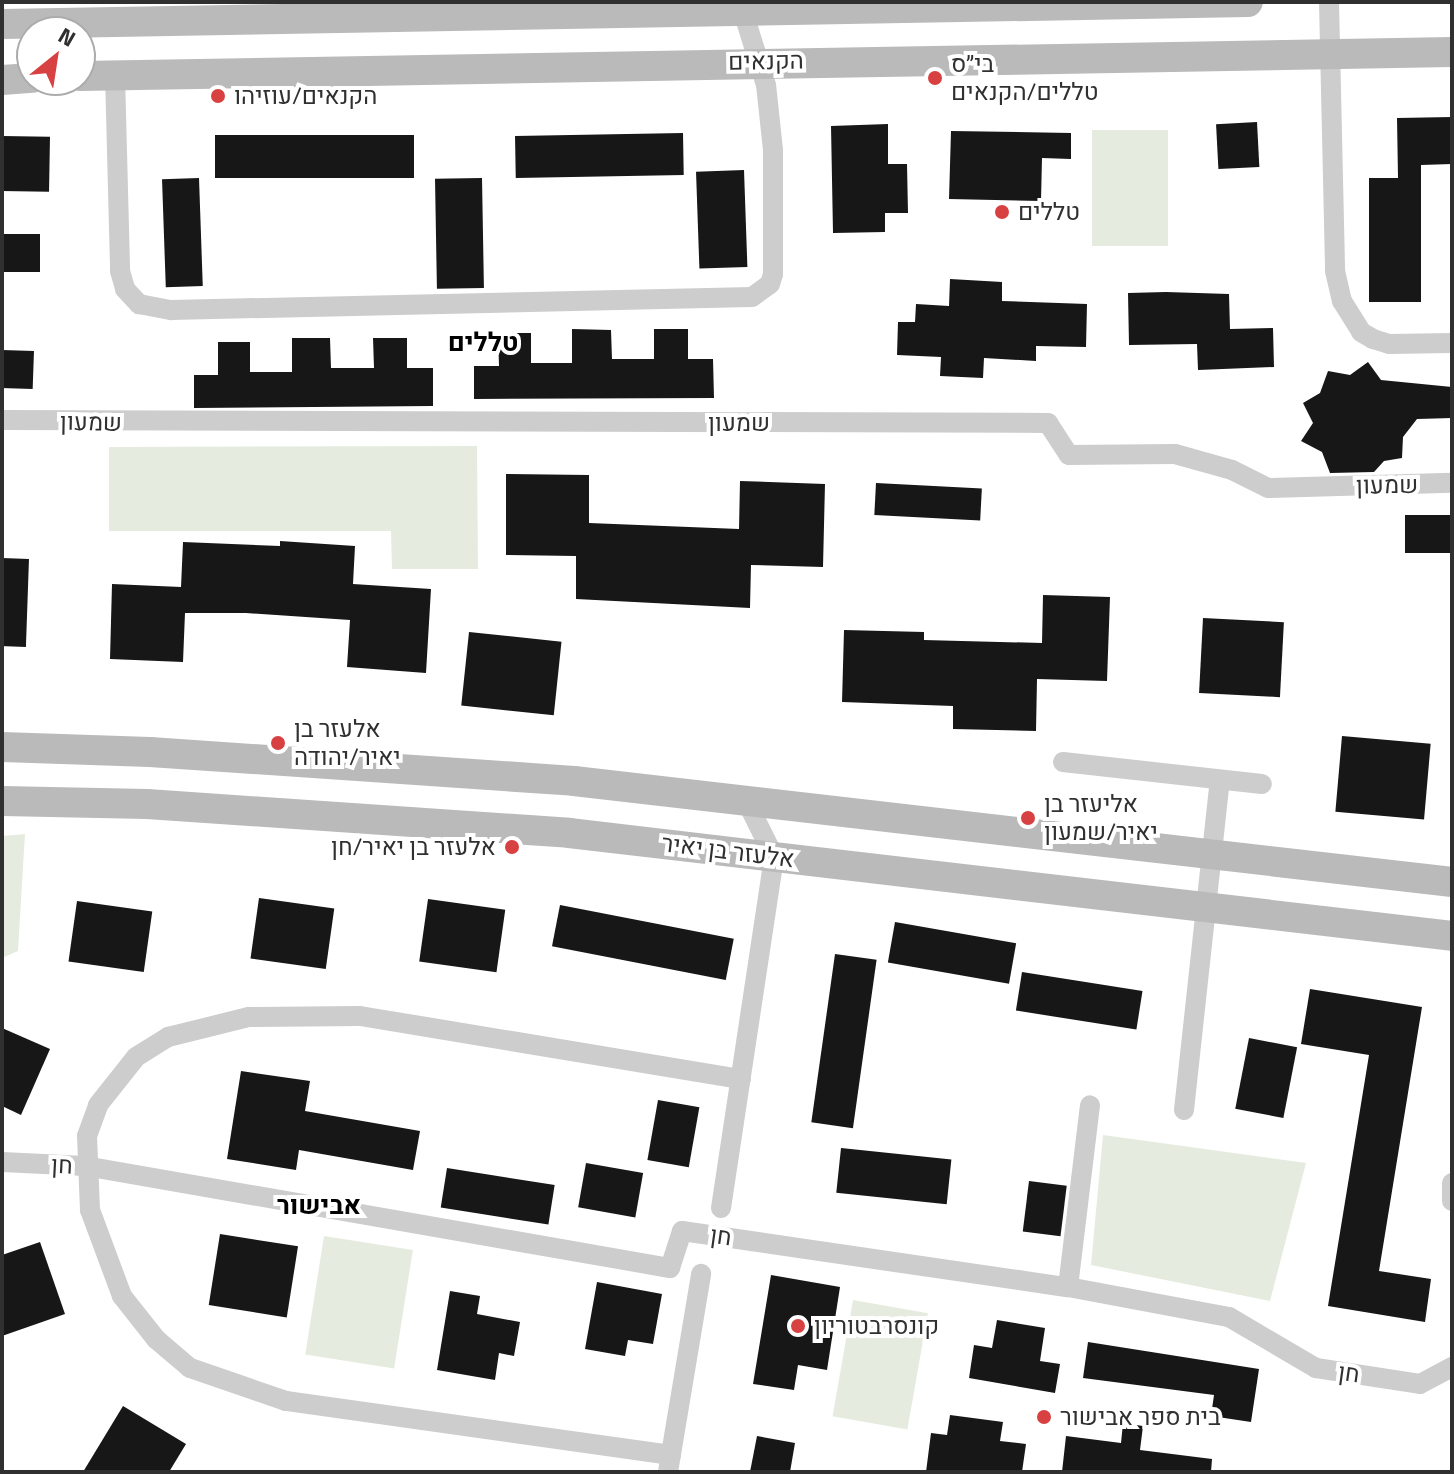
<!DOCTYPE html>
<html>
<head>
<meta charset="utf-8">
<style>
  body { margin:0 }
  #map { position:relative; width:1454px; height:1474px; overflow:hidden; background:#fff; font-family:"Titillium Web",Heebo,sans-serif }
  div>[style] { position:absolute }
  .green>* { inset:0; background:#e5ecdf; transform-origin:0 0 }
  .building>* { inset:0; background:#171717; transform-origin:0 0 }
  .street>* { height:20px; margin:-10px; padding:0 10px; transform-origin:10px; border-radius:10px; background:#cdcdcd }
  .secondary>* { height:30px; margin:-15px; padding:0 15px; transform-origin:15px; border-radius:15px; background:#bababa }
  .dots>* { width:22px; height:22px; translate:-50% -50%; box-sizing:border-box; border:4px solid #fff; border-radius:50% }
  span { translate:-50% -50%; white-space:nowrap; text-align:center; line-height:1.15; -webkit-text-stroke:8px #fff; paint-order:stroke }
  .street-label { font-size:24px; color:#303030 }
  .poi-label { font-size:24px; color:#303030 }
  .left { translate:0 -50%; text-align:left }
  .right { translate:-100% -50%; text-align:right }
  .neighbourhood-label { font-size:26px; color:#000; font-weight:700 }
  .frame { position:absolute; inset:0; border:4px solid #303030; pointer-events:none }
  .north { position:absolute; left:16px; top:16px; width:80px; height:80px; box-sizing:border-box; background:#fff; border:2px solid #acacac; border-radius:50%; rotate:30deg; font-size:22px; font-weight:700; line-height:32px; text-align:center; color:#303030 }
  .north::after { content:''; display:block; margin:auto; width:28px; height:36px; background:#d74142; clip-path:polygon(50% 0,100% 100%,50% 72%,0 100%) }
</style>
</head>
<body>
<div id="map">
  <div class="green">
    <i style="left:1092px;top:130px;width:76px;height:116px"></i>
    <i style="clip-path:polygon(477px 446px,478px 569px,392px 569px,391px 531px,109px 531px,109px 447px)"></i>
    <i style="clip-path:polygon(25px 834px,18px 951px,2px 958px,2px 836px)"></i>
    <i style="clip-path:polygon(1103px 1135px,1306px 1163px,1270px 1301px,1091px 1265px)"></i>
    <i style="left:324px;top:1236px;width:90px;height:120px;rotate:9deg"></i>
    <i style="left:853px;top:1300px;width:76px;height:118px;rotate:10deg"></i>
  </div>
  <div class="building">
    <i style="clip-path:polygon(1452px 117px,1452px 164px,1421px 165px,1421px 302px,1369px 302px,1369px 178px,1398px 178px,1397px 118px)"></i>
    <i style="left:1257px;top:122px;width:45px;height:41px;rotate:87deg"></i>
    <i style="clip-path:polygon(888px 124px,888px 164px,907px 164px,908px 213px,885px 213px,885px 232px,833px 233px,831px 126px)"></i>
    <i style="clip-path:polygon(951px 131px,1071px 133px,1071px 159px,1042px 158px,1041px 201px,949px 199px)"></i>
    <i style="left:683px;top:133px;width:42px;height:168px;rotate:89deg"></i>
    <i style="left:414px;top:135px;width:43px;height:199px;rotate:90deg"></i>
    <i style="left:2px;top:136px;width:48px;height:55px;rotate:1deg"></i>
    <i style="left:744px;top:170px;width:97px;height:48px;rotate:88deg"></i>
    <i style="left:199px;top:178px;width:108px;height:37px;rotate:88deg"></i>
    <i style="left:482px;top:178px;width:110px;height:47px;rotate:89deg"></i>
    <i style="left:2px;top:234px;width:38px;height:38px"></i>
    <i style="clip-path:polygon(950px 279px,1002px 282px,1002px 301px,1087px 304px,1086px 347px,1036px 346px,1036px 361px,984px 358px,983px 378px,940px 376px,941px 357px,897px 355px,898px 322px,915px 322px,916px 304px,949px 306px)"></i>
    <i style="clip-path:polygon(1166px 292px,1229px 294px,1230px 329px,1273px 328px,1274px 367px,1198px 370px,1197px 344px,1129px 345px,1128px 293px)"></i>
    <i style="clip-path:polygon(572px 329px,611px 330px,612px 359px,654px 359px,654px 329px,688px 329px,688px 359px,713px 359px,714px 398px,474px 399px,474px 366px,499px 366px,498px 333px,531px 333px,531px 363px,572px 363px)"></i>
    <i style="clip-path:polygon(292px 338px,330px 338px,331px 368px,374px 368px,373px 338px,407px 338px,407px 368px,433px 368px,433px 406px,194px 408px,194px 375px,218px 375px,218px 342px,250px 342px,250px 372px,292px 372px)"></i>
    <i style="left:2px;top:350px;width:32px;height:38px;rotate:2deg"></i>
    <i style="clip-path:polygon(1368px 362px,1381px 380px,1452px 387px,1452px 418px,1417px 419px,1403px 437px,1402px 458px,1384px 461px,1374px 472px,1330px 473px,1322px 452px,1301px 441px,1313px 423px,1303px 403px,1320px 393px,1328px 371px,1350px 375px)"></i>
    <i style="clip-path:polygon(506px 474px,589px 475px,589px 523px,739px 529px,740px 481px,825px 484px,823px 567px,751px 565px,750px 608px,576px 599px,576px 556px,506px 555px)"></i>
    <i style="left:876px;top:483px;width:106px;height:32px;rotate:3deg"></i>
    <i style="left:1452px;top:515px;width:38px;height:47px;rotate:90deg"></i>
    <i style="clip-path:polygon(280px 541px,355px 546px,353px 584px,431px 589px,426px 673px,347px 667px,350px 620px,246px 613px,185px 613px,183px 662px,110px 659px,112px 584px,181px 587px,183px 542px,280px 546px)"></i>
    <i style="left:2px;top:558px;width:27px;height:88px;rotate:2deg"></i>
    <i style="clip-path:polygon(1043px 595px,1110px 597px,1107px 681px,1037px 679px,1036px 731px,953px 729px,953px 706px,842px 702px,844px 630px,924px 632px,924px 640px,1042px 643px)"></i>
    <i style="left:1203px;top:618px;width:81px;height:75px;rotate:3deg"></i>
    <i style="left:469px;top:632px;width:93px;height:74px;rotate:6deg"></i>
    <i style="left:1342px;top:736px;width:89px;height:76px;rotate:5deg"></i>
    <i style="left:259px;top:898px;width:76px;height:61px;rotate:8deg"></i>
    <i style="left:428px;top:899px;width:78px;height:63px;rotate:8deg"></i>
    <i style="left:77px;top:901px;width:76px;height:61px;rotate:8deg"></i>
    <i style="left:560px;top:905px;width:177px;height:42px;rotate:11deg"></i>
    <i style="left:895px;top:922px;width:123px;height:41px;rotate:10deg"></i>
    <i style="left:835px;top:954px;width:42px;height:170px;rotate:8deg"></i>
    <i style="left:1022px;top:972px;width:122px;height:39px;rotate:9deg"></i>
    <i style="clip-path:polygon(1310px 989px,1422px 1007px,1379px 1271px,1431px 1279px,1425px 1322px,1328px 1306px,1369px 1055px,1301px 1044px)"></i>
    <i style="clip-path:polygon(2px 1028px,50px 1049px,21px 1115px,2px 1106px)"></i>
    <i style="left:1249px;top:1038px;width:49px;height:72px;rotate:11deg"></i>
    <i style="clip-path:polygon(241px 1071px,310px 1081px,305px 1111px,420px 1131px,413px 1170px,299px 1150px,296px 1170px,227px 1159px)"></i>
    <i style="left:658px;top:1100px;width:42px;height:61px;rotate:10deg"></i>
    <i style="left:841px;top:1148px;width:111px;height:45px;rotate:6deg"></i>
    <i style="left:586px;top:1163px;width:58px;height:45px;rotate:10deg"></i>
    <i style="left:447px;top:1168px;width:109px;height:40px;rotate:9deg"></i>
    <i style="left:1029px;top:1181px;width:38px;height:51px;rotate:7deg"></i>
    <i style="left:220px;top:1234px;width:79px;height:72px;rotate:9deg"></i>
    <i style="clip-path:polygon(40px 1242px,65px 1314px,2px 1336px,2px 1255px)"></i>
    <i style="clip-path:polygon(771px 1275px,840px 1287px,827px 1370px,798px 1365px,794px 1390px,753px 1384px)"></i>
    <i style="clip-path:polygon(597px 1282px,662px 1294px,653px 1344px,628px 1340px,625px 1356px,585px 1349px)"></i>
    <i style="clip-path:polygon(450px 1291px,480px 1296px,477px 1314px,520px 1322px,514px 1356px,499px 1353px,495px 1380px,437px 1370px)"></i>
    <i style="clip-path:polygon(997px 1320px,1045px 1328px,1040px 1361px,1060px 1364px,1055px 1393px,969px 1378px,974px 1345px,992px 1348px)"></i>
    <i style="clip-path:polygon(1088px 1342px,1259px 1369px,1251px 1422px,1211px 1416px,1214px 1395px,1083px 1378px)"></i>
    <i style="clip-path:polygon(123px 1406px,186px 1444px,169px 1472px,83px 1472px)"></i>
    <i style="clip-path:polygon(950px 1415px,1003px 1422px,1000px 1441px,1026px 1444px,1022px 1472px,926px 1472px,931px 1433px,947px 1435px)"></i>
    <i style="clip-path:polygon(1123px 1423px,1143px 1426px,1140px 1450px,1212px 1459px,1211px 1472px,1062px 1472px,1066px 1436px,1121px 1443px)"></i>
    <i style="clip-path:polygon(757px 1436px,795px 1443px,790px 1472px,750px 1472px)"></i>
  </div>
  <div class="street">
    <i style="left:1329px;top:2px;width:269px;rotate:88.7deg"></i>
    <i style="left:1335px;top:271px;width:31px;rotate:77deg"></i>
    <i style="left:1342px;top:301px;width:36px;rotate:58deg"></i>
    <i style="left:1361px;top:332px;width:14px;rotate:30deg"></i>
    <i style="left:1373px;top:339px;width:17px;rotate:17deg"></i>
    <i style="left:1389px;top:344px;width:63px;rotate:-0.9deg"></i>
    <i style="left:115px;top:75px;width:196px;rotate:88.5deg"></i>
    <i style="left:120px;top:271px;width:19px;rotate:74deg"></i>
    <i style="left:125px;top:289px;width:21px;rotate:47deg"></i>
    <i style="left:139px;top:304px;width:33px;rotate:11deg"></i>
    <i style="left:171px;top:310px;width:581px;rotate:-1.28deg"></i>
    <i style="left:752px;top:297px;width:22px;rotate:-36deg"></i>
    <i style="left:770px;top:284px;width:10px;rotate:-73deg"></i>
    <i style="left:773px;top:274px;width:124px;rotate:-90deg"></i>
    <i style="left:773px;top:150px;width:65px;rotate:-96.1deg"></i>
    <i style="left:766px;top:85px;width:87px;rotate:-107.4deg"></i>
    <i style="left:2px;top:420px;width:1046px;rotate:0.16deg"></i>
    <i style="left:1048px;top:423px;width:38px;rotate:57deg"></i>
    <i style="left:1069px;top:455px;width:106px;rotate:-0.5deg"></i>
    <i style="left:1175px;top:454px;width:59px;rotate:15.7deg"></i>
    <i style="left:1232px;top:470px;width:40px;rotate:26.6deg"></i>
    <i style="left:1268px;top:488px;width:184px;rotate:-1.6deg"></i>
    <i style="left:1063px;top:762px;width:200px;rotate:6.3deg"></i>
    <i style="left:1184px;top:1110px;width:332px;rotate:-83.8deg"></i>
    <i style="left:2px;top:1162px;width:83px;rotate:2.8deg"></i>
    <i style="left:85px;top:1166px;width:594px;rotate:9.89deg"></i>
    <i style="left:670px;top:1268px;width:39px;rotate:-72deg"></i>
    <i style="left:682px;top:1231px;width:390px;rotate:8.3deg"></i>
    <i style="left:1068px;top:1287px;width:164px;rotate:10.6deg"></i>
    <i style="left:1229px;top:1317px;width:101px;rotate:30.4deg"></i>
    <i style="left:1316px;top:1368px;width:105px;rotate:8.7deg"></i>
    <i style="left:1420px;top:1384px;width:36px;rotate:-28deg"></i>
    <i style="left:1452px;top:1183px;width:18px;rotate:90deg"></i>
    <i style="left:721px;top:1208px;width:355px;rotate:-81.4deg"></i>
    <i style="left:774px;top:857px;width:64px;rotate:-116.2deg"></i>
    <i style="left:1068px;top:1287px;width:183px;rotate:-83.1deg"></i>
    <i style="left:671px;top:1455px;width:389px;rotate:-172deg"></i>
    <i style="left:286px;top:1401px;width:102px;rotate:-161deg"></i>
    <i style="left:190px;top:1368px;width:45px;rotate:-139.5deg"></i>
    <i style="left:156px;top:1339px;width:55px;rotate:-128.3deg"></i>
    <i style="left:122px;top:1296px;width:92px;rotate:-110.4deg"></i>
    <i style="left:90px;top:1210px;width:74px;rotate:-92.3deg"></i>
    <i style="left:87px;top:1136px;width:33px;rotate:-70deg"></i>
    <i style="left:98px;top:1105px;width:61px;rotate:-51.6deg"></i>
    <i style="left:136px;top:1057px;width:38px;rotate:-32deg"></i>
    <i style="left:168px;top:1037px;width:83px;rotate:-13.9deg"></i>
    <i style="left:249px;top:1017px;width:111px;rotate:-0.5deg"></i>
    <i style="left:360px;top:1016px;width:386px;rotate:9.4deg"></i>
    <i style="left:668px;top:1472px;width:201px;rotate:-80.5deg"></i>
  </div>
  <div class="secondary">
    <i style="left:2px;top:24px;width:1246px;rotate:-1.01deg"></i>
    <i style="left:80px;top:76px;width:1372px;rotate:-1deg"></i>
    <i style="left:2px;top:80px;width:30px;rotate:-4deg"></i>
    <i style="left:2px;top:747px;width:148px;rotate:1.9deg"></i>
    <i style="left:150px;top:752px;width:425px;rotate:3.9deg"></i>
    <i style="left:574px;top:781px;width:884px;rotate:6.56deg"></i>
    <i style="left:2px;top:801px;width:145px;rotate:1.2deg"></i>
    <i style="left:147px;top:804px;width:423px;rotate:3.9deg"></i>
    <i style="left:569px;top:833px;width:889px;rotate:6.65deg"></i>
  </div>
  <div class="dots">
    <i style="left:935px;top:78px;background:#d74142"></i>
    <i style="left:218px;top:96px;background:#d74142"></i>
    <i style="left:1002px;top:212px;background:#d74142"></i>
    <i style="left:278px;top:743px;background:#d74142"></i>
    <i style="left:1028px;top:818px;background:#d74142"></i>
    <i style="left:512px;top:847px;background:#d74142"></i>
    <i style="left:798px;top:1326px;background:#d74142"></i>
    <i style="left:1044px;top:1417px;background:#d74142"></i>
  </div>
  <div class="street-label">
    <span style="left:766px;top:61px;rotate:-1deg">הקנאים</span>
    <span style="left:91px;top:422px;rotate:1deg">שמעון</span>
    <span style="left:739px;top:423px">שמעון</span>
    <span style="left:1387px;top:485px;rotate:-1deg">שמעון</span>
    <span style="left:728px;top:851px;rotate:7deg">אלעזר בן יאיר</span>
    <span style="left:62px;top:1165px;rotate:3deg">חן</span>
    <span style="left:721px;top:1236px;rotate:8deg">חן</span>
    <span style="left:1349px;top:1373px;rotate:8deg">חן</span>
  </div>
  <div class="poi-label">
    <span class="left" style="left:951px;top:78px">בי״ס<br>טללים/הקנאים</span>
    <span class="left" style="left:234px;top:96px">הקנאים/עוזיהו</span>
    <span class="left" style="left:1018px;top:212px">טללים</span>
    <span class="left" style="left:294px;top:743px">אלעזר בן<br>יאיר/יהודה</span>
    <span class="left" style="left:1044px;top:818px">אליעזר בן<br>יאיר/שמעון</span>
    <span class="right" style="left:496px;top:847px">אלעזר בן יאיר/חן</span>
    <span class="left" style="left:814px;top:1326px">קונסרבטוריון</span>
    <span class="left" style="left:1060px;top:1417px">בית ספר אבישור</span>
  </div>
  <div class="neighbourhood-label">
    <span style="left:483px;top:342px">טללים</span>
    <span style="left:319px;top:1205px">אבישור</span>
  </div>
  <div class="frame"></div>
  <div class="north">N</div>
</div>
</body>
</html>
